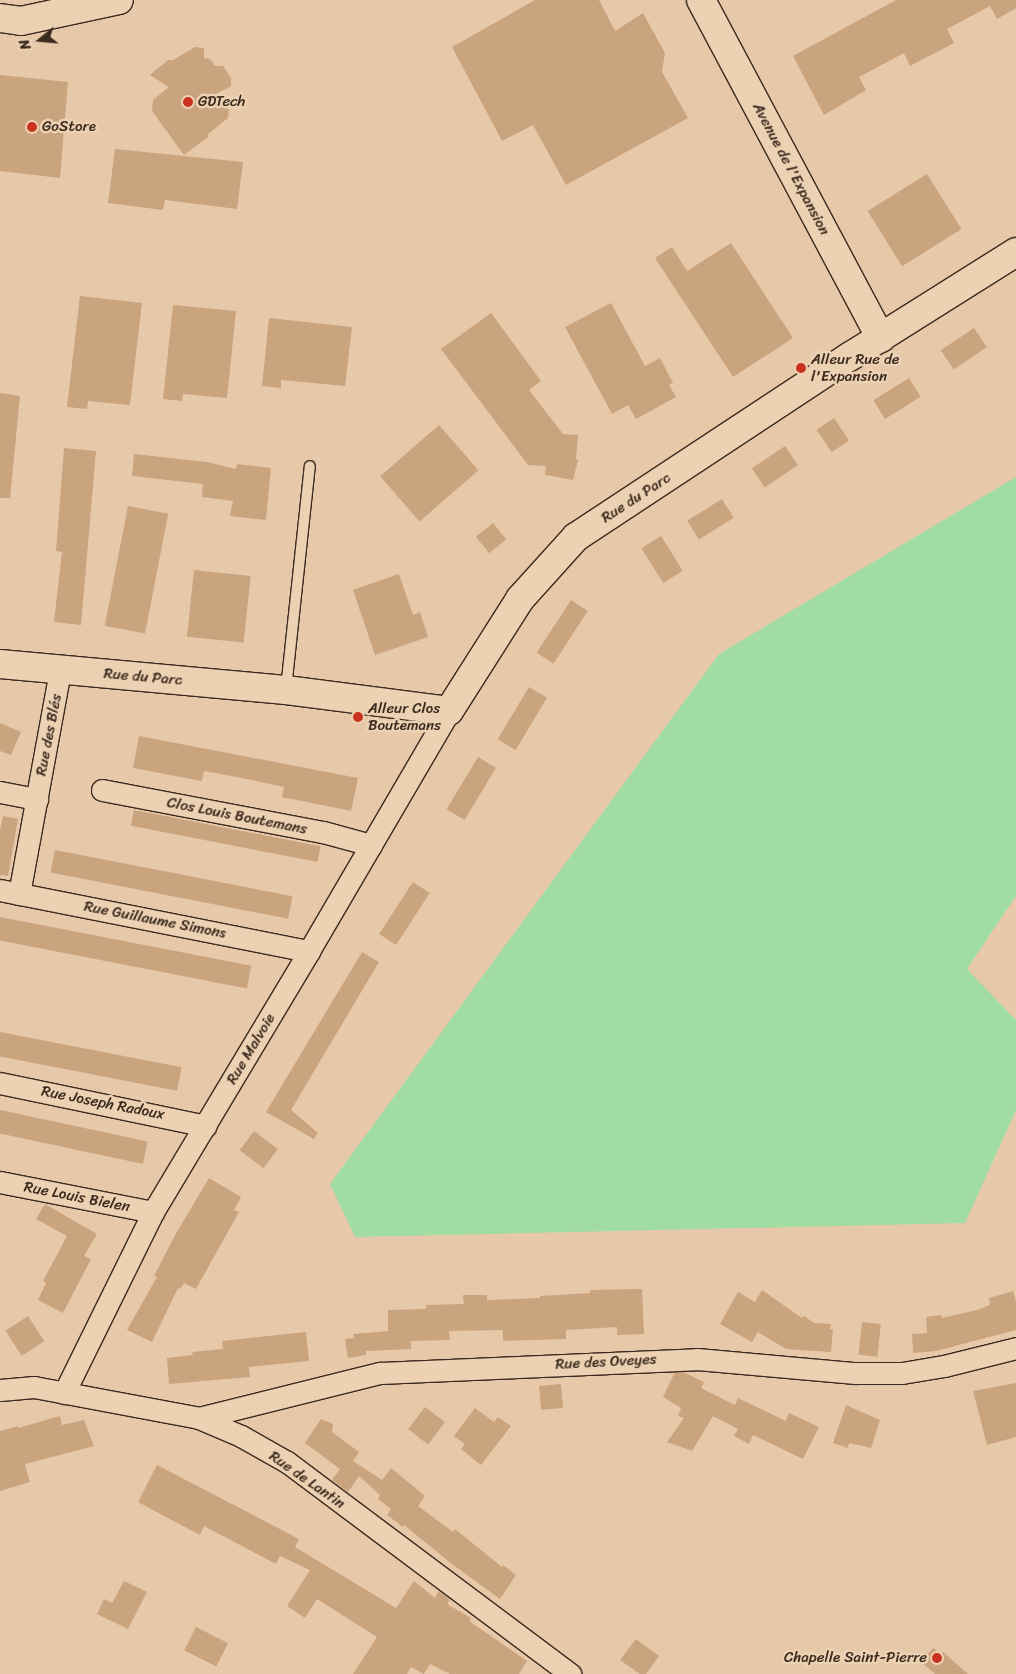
<!DOCTYPE html>
<html>
<head>
<meta charset="utf-8">
<style>
  body { margin:0 }
  #map { position:relative; width:1016px; height:1674px; overflow:hidden; background:#e7c9aa; font-family:Sriracha,sans-serif }
  div>[style] { position:absolute }
  .green>* { inset:0; background:#a0dca3 }
  .building>* { inset:0; background:#caa37f; transform-origin:0 0 }
  .roads { filter:drop-shadow(1px 0 #3b2a1e) drop-shadow(-1px 0 #3b2a1e) drop-shadow(0 1px #3b2a1e) drop-shadow(0 -1px #3b2a1e) }
  .lane>* { height:10px; margin:-5px; padding:0 5px; transform-origin:5px; border-radius:5px; background:#ecd1b3 }
  .street>* { height:21px; margin:-10.5px; padding:0 10.5px; transform-origin:10.5px; border-radius:10.5px; background:#ecd1b3 }
  .secondary>* { height:28px; margin:-14px; padding:0 14px; transform-origin:14px; border-radius:14px; background:#ecd1b3 }
  .dots>* { width:14px; height:14px; translate:-50% -50%; box-sizing:border-box; border:2px solid #ecd1b3; border-radius:50% }
  span { translate:-50% -50%; white-space:nowrap; text-align:center; line-height:1.15; -webkit-text-stroke:5px #ecd1b3; paint-order:stroke }
  .poi-label { font-size:15px; color:#3b2a1e }
  .left { translate:0 -50%; text-align:left }
  .right { translate:-100% -50%; text-align:right }
  .street-label { font-size:15px; color:#3b2a1e }
  .north { position:absolute; left:15px; top:15px; width:50px; height:50px; -webkit-text-stroke:4px #ecd1b3; paint-order:stroke; rotate:253deg; font-size:14px; font-weight:700; line-height:20px; text-align:center; color:#3b2a1e }
  .north::after { content:''; display:block; margin:auto; width:18px; height:22px; background:#3b2a1e; clip-path:polygon(50% 0,100% 100%,50% 72%,0 100%) }
</style>
</head>
<body>
<div id="map">
  <div class="green">
    <i style="clip-path:polygon(1016px 477px,1016px 896px,967px 969px,1016px 1020px,1016px 1110px,965px 1223px,355px 1237px,330px 1184px,719px 654px)"></i>
  </div>
  <div class="building">
    <i style="clip-path:polygon(535px 0,599px 0,615px 31px,643px 13px,665px 53px,662px 72px,688px 118px,566px 185px,533px 125px,502px 141px,452px 47px)"></i>
    <i style="clip-path:polygon(896px 0,1016px 0,1016px 8px,997px 19px,990px 6px,947px 29px,954px 43px,910px 66px,904px 53px,859px 77px,866px 90px,824px 115px,793px 56px)"></i>
    <i style="clip-path:polygon(195px 47px,204px 48px,204px 58px,210px 59px,215px 66px,223px 66px,231px 78px,231px 86px,214px 95px,229px 110px,228px 118px,208px 134px,208px 137px,184px 155px,152px 111px,153px 100px,169px 87px,150px 75px,168px 60px,173px 60px)"></i>
    <i style="clip-path:polygon(0 75px,68px 82px,60px 178px,0 171px)"></i>
    <i style="clip-path:polygon(115px 149px,243px 162px,237px 209px,165px 200px,163px 210px,108px 203px)"></i>
    <i style="left:927px;top:174px;width:65px;height:70px;rotate:58deg"></i>
    <i style="clip-path:polygon(731px 243px,793px 338px,733px 377px,655px 258px,672px 247px,687px 271px)"></i>
    <i style="clip-path:polygon(80px 296px,142px 303px,130px 405px,88px 401px,87px 409px,67px 407px)"></i>
    <i style="clip-path:polygon(611px 303px,645px 366px,660px 358px,673px 383px,669px 385px,676px 397px,636px 419px,628px 405px,612px 414px,565px 327px)"></i>
    <i style="clip-path:polygon(173px 305px,236px 311px,227px 398px,183px 394px,182px 401px,163px 399px)"></i>
    <i style="clip-path:polygon(491px 313px,541px 381px,529px 390px,563px 434px,578px 435px,576px 459px,578px 460px,573px 480px,545px 475px,546px 466px,528px 465px,441px 349px)"></i>
    <i style="clip-path:polygon(269px 318px,352px 327px,345px 386px,281px 380px,281px 388px,262px 386px)"></i>
    <i style="left:974px;top:328px;width:23px;height:40px;rotate:56deg"></i>
    <i style="left:909px;top:378px;width:22px;height:42px;rotate:58deg"></i>
    <i style="clip-path:polygon(0 393px,20px 396px,10px 498px,0 498px)"></i>
    <i style="left:834px;top:418px;width:27px;height:21px;rotate:56deg"></i>
    <i style="left:439px;top:425px;width:60px;height:78px;rotate:49deg"></i>
    <i style="left:785px;top:446px;width:23px;height:40px;rotate:56deg"></i>
    <i style="clip-path:polygon(64px 448px,96px 451px,81px 625px,54px 622px,62px 552px,56px 551px)"></i>
    <i style="clip-path:polygon(134px 454px,207px 462px,236px 469px,237px 464px,271px 468px,266px 520px,230px 516px,233px 501px,202px 497px,203px 484px,132px 476px)"></i>
    <i style="left:722px;top:499px;width:22px;height:41px;rotate:58deg"></i>
    <i style="left:128px;top:506px;width:41px;height:122px;rotate:11deg"></i>
    <i style="left:493px;top:523px;width:21px;height:22px;rotate:51deg"></i>
    <i style="left:661px;top:536px;width:41px;height:23px;rotate:58deg"></i>
    <i style="left:194px;top:570px;width:57px;height:67px;rotate:6deg"></i>
    <i style="clip-path:polygon(399px 574px,413px 615px,420px 612px,428px 637px,375px 655px,353px 590px)"></i>
    <i style="left:571px;top:600px;width:20px;height:63px;rotate:33deg"></i>
    <i style="left:529px;top:687px;width:21px;height:61px;rotate:31deg"></i>
    <i style="clip-path:polygon(0 723px,21px 732px,11px 755px,0 751px)"></i>
    <i style="clip-path:polygon(139px 736px,358px 778px,351px 811px,282px 797px,284px 787px,237px 777px,204px 771px,202px 781px,133px 768px)"></i>
    <i style="left:478px;top:757px;width:21px;height:61px;rotate:31deg"></i>
    <i style="left:134px;top:810px;width:190px;height:16px;rotate:11deg"></i>
    <i style="clip-path:polygon(3px 816px,18px 819px,8px 876px,0 875px,0 830px)"></i>
    <i style="left:55px;top:850px;width:242px;height:23px;rotate:11deg"></i>
    <i style="left:413px;top:882px;width:20px;height:62px;rotate:33deg"></i>
    <i style="left:0;top:917px;width:256px;height:23px;rotate:11deg"></i>
    <i style="clip-path:polygon(362px 952px,379px 962px,291px 1110px,318px 1133px,314px 1139px,266px 1112px)"></i>
    <i style="left:0;top:1032px;width:185px;height:24px;rotate:11deg"></i>
    <i style="left:0;top:1110px;width:151px;height:23px;rotate:12deg"></i>
    <i style="left:254px;top:1131px;width:30px;height:24px;rotate:37deg"></i>
    <i style="clip-path:polygon(209px 1178px,241px 1197px,234px 1210px,239px 1212px,196px 1289px,184px 1283px,180px 1289px,178px 1288px,152px 1342px,127px 1330px,157px 1277px,154px 1276px,174px 1237px)"></i>
    <i style="clip-path:polygon(45px 1204px,97px 1234px,84px 1256px,91px 1259px,63px 1313px,38px 1300px,46px 1283px,43px 1281px,67px 1236px,36px 1219px)"></i>
    <i style="clip-path:polygon(642px 1289px,644px 1334px,617px 1335px,617px 1327px,566px 1330px,566px 1339px,503px 1341px,503px 1330px,449px 1331px,450px 1340px,411px 1341px,411px 1349px,366px 1351px,366px 1355px,348px 1358px,345px 1339px,354px 1338px,353px 1334px,388px 1331px,388px 1310px,426px 1309px,426px 1305px,464px 1304px,463px 1295px,487px 1295px,487px 1300px,540px 1298px,540px 1296px,590px 1293px,590px 1290px)"></i>
    <i style="clip-path:polygon(762px 1290px,802px 1318px,804px 1316px,814px 1323px,831px 1324px,830px 1329px,833px 1329px,831px 1352px,786px 1349px,758px 1332px,752px 1342px,720px 1324px,738px 1292px,755px 1302px)"></i>
    <i style="clip-path:polygon(1013px 1291px,1016px 1301px,1016px 1330px,936px 1351px,913px 1353px,912px 1334px,927px 1333px,926px 1317px,941px 1315px,942px 1318px,977px 1310px,990px 1305px,989px 1298px)"></i>
    <i style="left:28px;top:1316px;width:30px;height:27px;rotate:57deg"></i>
    <i style="left:862px;top:1322px;width:19px;height:33px;rotate:6deg"></i>
    <i style="clip-path:polygon(306px 1332px,309px 1361px,249px 1367px,250px 1377px,169px 1384px,167px 1358px,193px 1355px,192px 1352px,223px 1349px,222px 1341px)"></i>
    <i style="clip-path:polygon(675px 1372px,683px 1372px,704px 1382px,701px 1388px,735px 1405px,738px 1398px,786px 1421px,789px 1413px,819px 1427px,803px 1459px,753px 1435px,749px 1444px,734px 1436px,738px 1429px,713px 1416px,692px 1451px,667px 1442px,684px 1418px,678px 1416px,681px 1408px,663px 1397px)"></i>
    <i style="clip-path:polygon(1016px 1383px,1016px 1437px,987px 1445px,973px 1391px)"></i>
    <i style="left:561px;top:1384px;width:24px;height:22px;rotate:85deg"></i>
    <i style="clip-path:polygon(846px 1405px,880px 1420px,871px 1448px,849px 1443px,848px 1448px,833px 1443px)"></i>
    <i style="left:425px;top:1407px;width:25px;height:28px;rotate:37deg"></i>
    <i style="clip-path:polygon(475px 1408px,494px 1422px,498px 1417px,511px 1426px,481px 1465px,461px 1449px,465px 1444px,454px 1436px)"></i>
    <i style="clip-path:polygon(60px 1416px,62px 1425px,84px 1420px,94px 1446px,25px 1464px,30px 1482px,0 1491px,0 1431px,18px 1426px,18px 1428px)"></i>
    <i style="clip-path:polygon(321px 1419px,333px 1424px,332px 1432px,359px 1452px,353px 1461px,382px 1480px,391px 1468px,425px 1496px,418px 1506px,453px 1532px,455px 1529px,502px 1567px,503px 1565px,516px 1575px,500px 1599px,452px 1564px,404px 1525px,403px 1527px,387px 1515px,391px 1509px,378px 1499px,380px 1495px,359px 1476px,348px 1492px,332px 1480px,340px 1469px,305px 1443px)"></i>
    <i style="clip-path:polygon(157px 1465px,299px 1539px,295px 1547px,396px 1608px,414px 1581px,435px 1598px,439px 1591px,450px 1600px,447px 1604px,471px 1618px,469px 1621px,527px 1661px,519px 1674px,450px 1674px,430px 1664px,424px 1674px,411px 1667px,407px 1674px,353px 1674px,377px 1637px,317px 1599px,305px 1618px,287px 1606px,310px 1570px,280px 1556px,276px 1564px,204px 1526px,200px 1535px,138px 1502px)"></i>
    <i style="clip-path:polygon(124px 1581px,147px 1592px,128px 1629px,97px 1614px,104px 1599px,112px 1603px)"></i>
    <i style="left:196px;top:1627px;width:36px;height:26px;rotate:27deg"></i>
    <i style="clip-path:polygon(636px 1639px,659px 1656px,646px 1674px,640px 1674px,620px 1660px)"></i>
    <i style="clip-path:polygon(933px 1648px,941px 1654px,943px 1652px,968px 1674px,935px 1674px,921px 1662px)"></i>
  </div>
  <div class="roads">
    <div class="lane">
      <i style="left:286px;top:689px;width:224px;rotate:-83.9deg"></i>
    </div>
    <div class="street">
      <i style="left:102px;top:790px;width:225px;rotate:10.8deg"></i>
      <i style="left:323px;top:832px;width:50px;rotate:15.2deg"></i>
      <i style="left:0;top:792px;width:38px;rotate:11deg"></i>
      <i style="left:0;top:890px;width:315px;rotate:11.2deg"></i>
      <i style="left:19px;top:894px;width:227px;rotate:-79.6deg"></i>
      <i style="left:0;top:1083px;width:210px;rotate:11.8deg"></i>
      <i style="left:0;top:1182px;width:156px;rotate:11.1deg"></i>
      <i style="left:0;top:1390px;width:34px;rotate:-5deg"></i>
      <i style="left:34px;top:1387px;width:168px;rotate:10.6deg"></i>
      <i style="left:199px;top:1418px;width:46px;rotate:23.2deg"></i>
      <i style="left:241px;top:1436px;width:53px;rotate:29.5deg"></i>
      <i style="left:287px;top:1462px;width:354px;rotate:36.8deg"></i>
      <i style="left:64px;top:1393px;width:202px;rotate:-63.8deg"></i>
      <i style="left:153px;top:1212px;width:304px;rotate:-59.1deg"></i>
      <i style="left:309px;top:951px;width:278px;rotate:-59.7deg"></i>
      <i style="left:199px;top:1418px;width:187px;rotate:-14deg"></i>
      <i style="left:380px;top:1373px;width:317px;rotate:-2.5deg"></i>
      <i style="left:697px;top:1359px;width:159px;rotate:5.1deg"></i>
      <i style="left:855px;top:1373px;width:47px"></i>
      <i style="left:902px;top:1373px;width:43px;rotate:-9.5deg"></i>
      <i style="left:944px;top:1366px;width:74px;rotate:-14deg"></i>
    </div>
    <div class="secondary">
      <i style="left:701px;top:0;width:383px;rotate:62deg"></i>
      <i style="left:0;top:18px;width:21px;rotate:8deg"></i>
      <i style="left:21px;top:21px;width:100px;rotate:-12.1deg"></i>
      <i style="left:0;top:664px;width:287px;rotate:5.2deg"></i>
      <i style="left:286px;top:690px;width:164px;rotate:7.3deg"></i>
      <i style="left:449px;top:711px;width:133px;rotate:-57.6deg"></i>
      <i style="left:520px;top:599px;width:84px;rotate:-47.9deg"></i>
      <i style="left:576px;top:537px;width:329px;rotate:-33.4deg"></i>
      <i style="left:851px;top:356px;width:195px;rotate:-32.2deg"></i>
    </div>
  </div>
  <div class="dots">
    <i style="left:188px;top:102px;background:#c8321e"></i>
    <i style="left:32px;top:127px;background:#c8321e"></i>
    <i style="left:801px;top:368px;background:#c8321e"></i>
    <i style="left:358px;top:717px;background:#c8321e"></i>
    <i style="left:937px;top:1658px;background:#c8321e"></i>
  </div>
  <div class="poi-label">
    <span class="left" style="left:198px;top:102px">GDTech</span>
    <span class="left" style="left:42px;top:127px">GoStore</span>
    <span class="left" style="left:811px;top:368px">Alleur Rue de<br>l'Expansion</span>
    <span class="left" style="left:368px;top:717px">Alleur Clos<br>Boutemans</span>
    <span class="right" style="left:927px;top:1658px">Chapelle Saint-Pierre</span>
  </div>
  <div class="street-label">
    <span style="left:791px;top:169px;rotate:62deg">Avenue de l'Expansion</span>
    <span style="left:636px;top:498px;rotate:-33deg">Rue du Parc</span>
    <span style="left:143px;top:677px;rotate:5deg">Rue du Parc</span>
    <span style="left:49px;top:735px;rotate:-79deg">Rue des Blés</span>
    <span style="left:237px;top:816px;rotate:11deg">Clos Louis Boutemans</span>
    <span style="left:155px;top:920px;rotate:11deg">Rue Guillaume Simons</span>
    <span style="left:251px;top:1049px;rotate:-59deg">Rue Malvoie</span>
    <span style="left:103px;top:1103px;rotate:11deg">Rue Joseph Radoux</span>
    <span style="left:77px;top:1197px;rotate:11deg">Rue Louis Bielen</span>
    <span style="left:606px;top:1362px;rotate:-3deg">Rue des Oveyes</span>
    <span style="left:307px;top:1480px;rotate:35deg">Rue de Lantin</span>
  </div>
  <div class="north">N</div>
</div>
</body>
</html>
